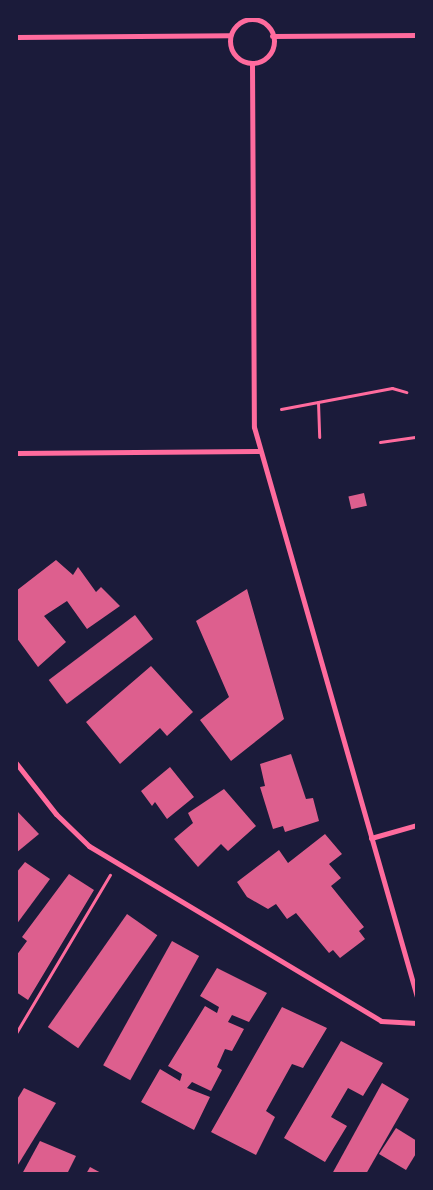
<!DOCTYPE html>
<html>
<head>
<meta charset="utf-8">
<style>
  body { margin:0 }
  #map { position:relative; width:433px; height:1190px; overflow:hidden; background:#1b1b3a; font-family:"Alegreya Sans",sans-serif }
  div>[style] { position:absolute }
  .building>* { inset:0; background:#dd5f8e; transform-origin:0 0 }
  .path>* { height:3px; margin:-1.5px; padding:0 1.5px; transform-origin:1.5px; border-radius:1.5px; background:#ff6b9d }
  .minor>* { height:5px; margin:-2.5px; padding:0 2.5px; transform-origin:2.5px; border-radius:2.5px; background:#ff6b9d }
  .minor>.ring { margin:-2.5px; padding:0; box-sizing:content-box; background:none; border:5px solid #ff6b9d; border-radius:50% }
  span { translate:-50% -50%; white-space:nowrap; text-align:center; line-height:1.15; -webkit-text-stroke:5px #1b1b3a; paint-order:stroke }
  .frame { position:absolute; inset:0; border:18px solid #1b1b3a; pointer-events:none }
</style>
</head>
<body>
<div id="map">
  <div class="building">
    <i style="left:364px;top:493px;width:13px;height:16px;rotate:77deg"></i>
    <i style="clip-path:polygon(56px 560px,73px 575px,78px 567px,96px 592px,101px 587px,120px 606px,87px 629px,67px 601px,44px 616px,66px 642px,38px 667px,16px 637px,16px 591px)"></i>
    <i style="clip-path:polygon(247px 589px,284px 719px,231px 761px,200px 720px,229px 697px,196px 621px)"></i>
    <i style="left:135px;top:615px;width:30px;height:108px;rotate:53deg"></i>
    <i style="clip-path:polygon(151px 666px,193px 712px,167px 736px,160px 728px,120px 764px,86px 722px)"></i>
    <i style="clip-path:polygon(291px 754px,306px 799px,313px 798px,319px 821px,285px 832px,283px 826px,273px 829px,260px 787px,265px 786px,260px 764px)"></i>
    <i style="clip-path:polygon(170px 767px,194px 797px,167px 819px,155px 802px,152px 806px,141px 791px)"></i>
    <i style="clip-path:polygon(224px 789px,256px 826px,228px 851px,221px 844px,198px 867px,174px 839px,193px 823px,188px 813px)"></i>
    <i style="clip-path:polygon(16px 810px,39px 834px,16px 853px)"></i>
    <i style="clip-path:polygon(325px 834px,342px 854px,329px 864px,341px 878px,331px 886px,364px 927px,359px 931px,365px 939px,340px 958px,333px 950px,329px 953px,296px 913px,287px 919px,276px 904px,268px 909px,247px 897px,237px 882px,279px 850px,288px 863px)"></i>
    <i style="clip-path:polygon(25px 862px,50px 879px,16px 925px,16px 873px)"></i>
    <i style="clip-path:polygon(69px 874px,94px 890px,28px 1000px,16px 992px,16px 956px,27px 941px,22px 937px)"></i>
    <i style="left:127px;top:914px;width:37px;height:138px;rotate:35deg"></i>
    <i style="left:172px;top:941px;width:31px;height:142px;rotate:29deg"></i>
    <i style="clip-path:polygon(217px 968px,267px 993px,249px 1022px,232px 1015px,228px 1022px,244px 1029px,232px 1051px,225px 1049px,217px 1067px,222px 1070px,211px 1091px,192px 1082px,187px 1088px,210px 1097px,194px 1130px,141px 1102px,160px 1069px,180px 1081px,182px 1074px,168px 1066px,205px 1006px,217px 1013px,219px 1007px,200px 996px)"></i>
    <i style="clip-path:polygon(282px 1007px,327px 1028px,303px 1068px,292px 1064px,266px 1111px,275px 1117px,256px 1155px,211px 1132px)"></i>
    <i style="clip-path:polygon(341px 1041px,383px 1063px,363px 1096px,348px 1088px,331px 1117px,347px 1126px,325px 1162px,284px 1138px)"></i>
    <i style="clip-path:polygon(382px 1083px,409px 1099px,366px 1174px,332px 1174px)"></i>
    <i style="clip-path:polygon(24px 1088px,56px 1103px,16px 1168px,16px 1101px)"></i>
    <i style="clip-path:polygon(396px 1128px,417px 1141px,417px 1152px,406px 1170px,379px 1154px)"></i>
    <i style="clip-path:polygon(40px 1141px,76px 1156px,67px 1174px,22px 1174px)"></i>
    <i style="clip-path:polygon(90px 1167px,103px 1174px,86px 1174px)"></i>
  </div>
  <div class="path">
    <i style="left:318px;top:402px;width:35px;rotate:88deg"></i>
    <i style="left:281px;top:409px;width:113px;rotate:-10.7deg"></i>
    <i style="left:392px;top:388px;width:15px;rotate:16deg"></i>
    <i style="left:380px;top:442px;width:37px;rotate:-8deg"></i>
    <i style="left:16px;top:1033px;width:184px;rotate:-59.3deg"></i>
  </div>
  <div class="minor">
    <i class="ring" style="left:230px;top:19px;width:39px;height:39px"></i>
    <i style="left:272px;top:36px;width:145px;rotate:-0.4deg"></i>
    <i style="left:16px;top:37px;width:214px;rotate:-0.5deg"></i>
    <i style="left:252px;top:63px;width:364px;rotate:89.7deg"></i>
    <i style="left:254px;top:427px;width:593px;rotate:74.04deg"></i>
    <i style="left:16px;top:453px;width:243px;rotate:-0.5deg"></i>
    <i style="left:16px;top:763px;width:65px;rotate:51.9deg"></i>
    <i style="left:56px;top:814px;width:46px;rotate:44.1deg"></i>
    <i style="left:89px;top:846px;width:340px;rotate:30.9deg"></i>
    <i style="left:381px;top:1021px;width:36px;rotate:3deg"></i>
    <i style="left:371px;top:838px;width:48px;rotate:-15.8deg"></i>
  </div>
  <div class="frame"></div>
</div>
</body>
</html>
